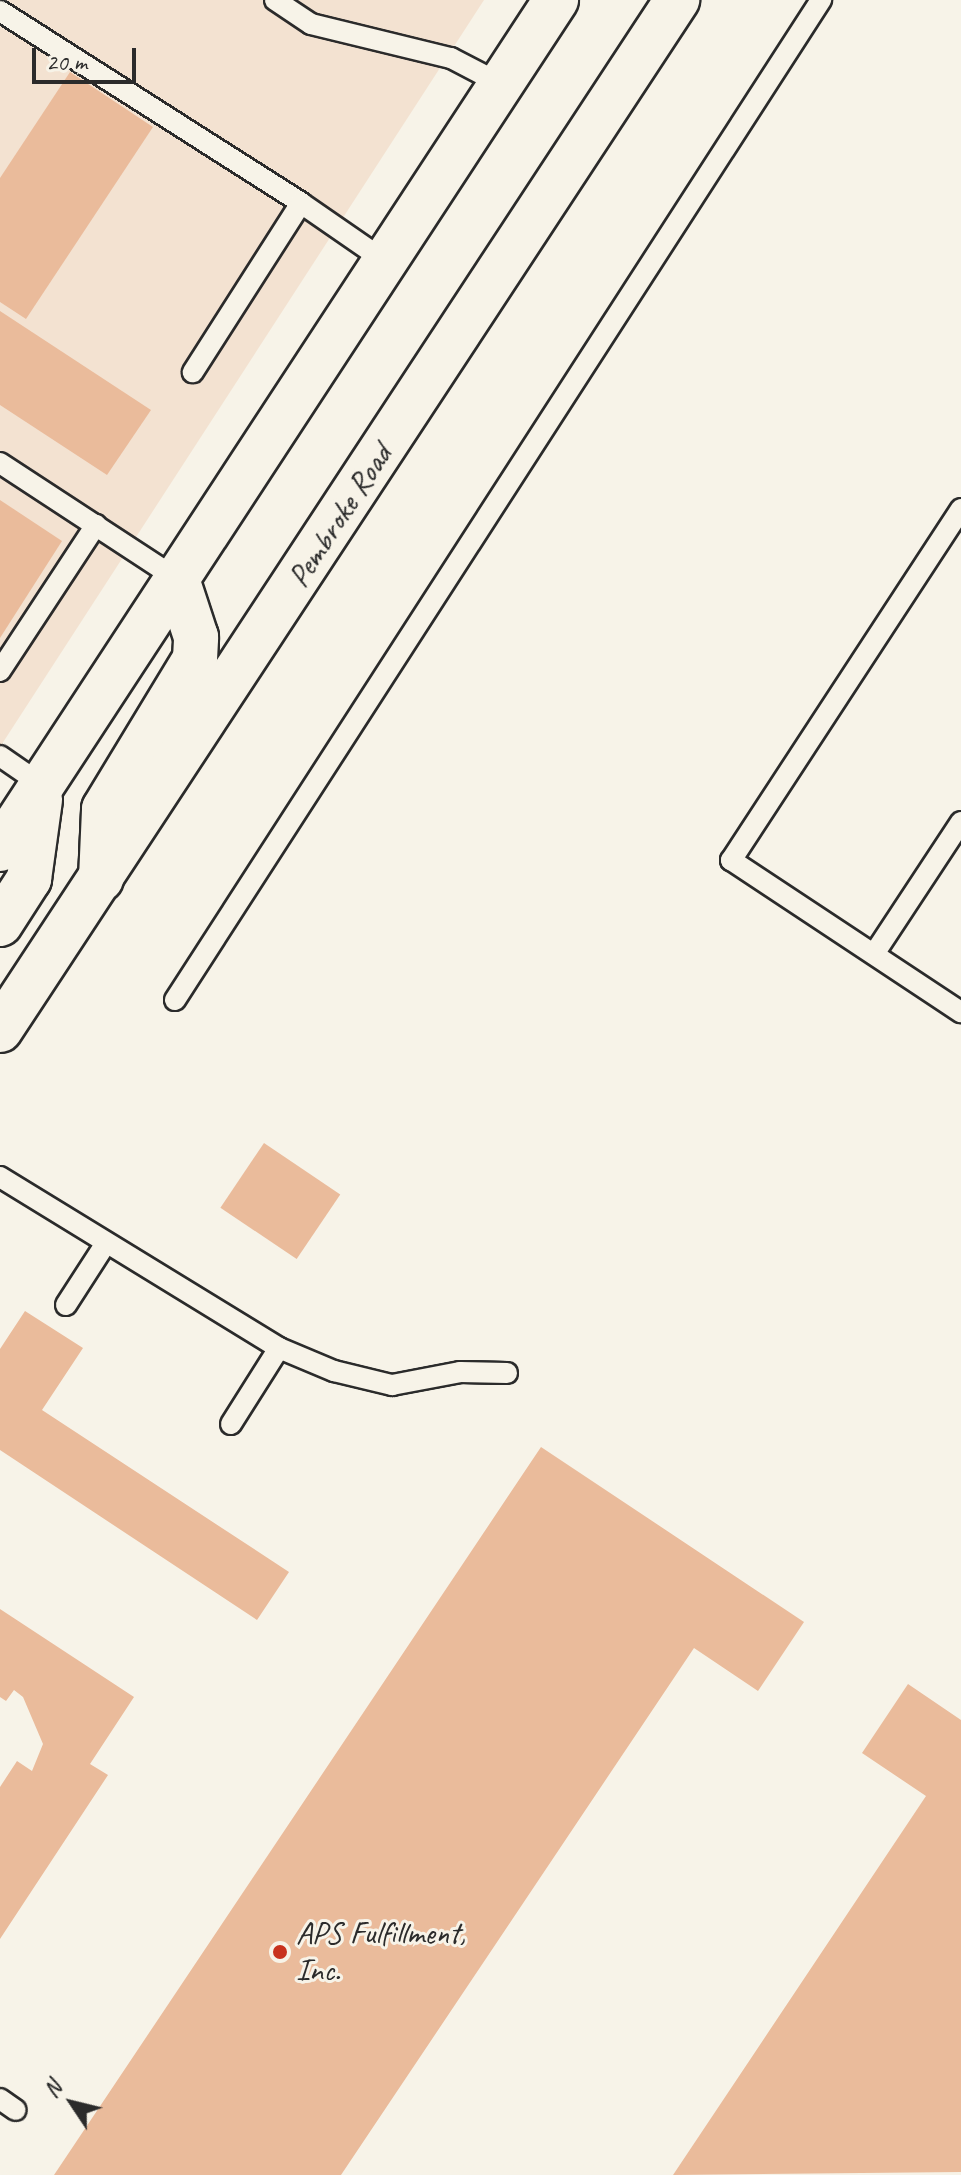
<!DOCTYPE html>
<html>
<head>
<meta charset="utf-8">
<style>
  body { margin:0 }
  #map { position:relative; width:961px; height:2175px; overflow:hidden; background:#f7f3e8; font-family:Caveat,sans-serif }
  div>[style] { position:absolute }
  .built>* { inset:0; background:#f3e2d1 }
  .building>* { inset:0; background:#eabb9b; transform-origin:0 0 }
  .roads { filter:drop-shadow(2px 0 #2b2b2b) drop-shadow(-2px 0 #2b2b2b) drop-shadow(0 2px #2b2b2b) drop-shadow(0 -2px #2b2b2b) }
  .service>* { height:20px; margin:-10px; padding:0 10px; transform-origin:10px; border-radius:10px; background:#f7f3e8 }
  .secondary>* { height:44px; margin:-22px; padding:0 22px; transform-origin:22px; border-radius:22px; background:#f7f3e8 }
  .dots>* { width:22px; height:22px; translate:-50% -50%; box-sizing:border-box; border:4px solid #f7f3e8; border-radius:50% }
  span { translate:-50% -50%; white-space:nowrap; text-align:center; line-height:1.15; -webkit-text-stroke:6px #f7f3e8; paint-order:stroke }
  .street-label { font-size:32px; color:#2b2b2b }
  .poi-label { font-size:32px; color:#2b2b2b }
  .left { translate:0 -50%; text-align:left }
  .north { position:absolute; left:32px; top:2063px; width:80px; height:80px; -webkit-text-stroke:6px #f7f3e8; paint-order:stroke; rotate:305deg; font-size:22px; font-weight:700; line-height:32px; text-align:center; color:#2b2b2b }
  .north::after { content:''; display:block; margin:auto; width:28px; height:36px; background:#2b2b2b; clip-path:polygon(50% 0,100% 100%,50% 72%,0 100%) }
  .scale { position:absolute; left:32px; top:48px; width:104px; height:36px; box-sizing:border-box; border:4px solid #2b2b2b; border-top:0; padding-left:10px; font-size:24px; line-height:28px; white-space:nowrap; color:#2b2b2b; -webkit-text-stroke:6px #f7f3e8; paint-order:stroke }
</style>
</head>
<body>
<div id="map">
  <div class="built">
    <i style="clip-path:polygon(0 0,484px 0,0 747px)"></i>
  </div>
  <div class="building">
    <i style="clip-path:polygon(70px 72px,153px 127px,26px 319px,0 302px,0 178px)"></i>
    <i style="clip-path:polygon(0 311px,151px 410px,107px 475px,0 405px)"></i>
    <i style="clip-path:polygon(0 500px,62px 541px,0 638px)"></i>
    <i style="left:264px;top:1143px;width:92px;height:78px;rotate:34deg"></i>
    <i style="clip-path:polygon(25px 1311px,83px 1348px,42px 1410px,289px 1572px,257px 1620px,0 1450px,0 1349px)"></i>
    <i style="clip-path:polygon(541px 1447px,804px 1622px,758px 1691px,694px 1648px,341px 2175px,54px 2175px)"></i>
    <i style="clip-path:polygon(0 1609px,134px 1697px,90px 1764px,108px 1775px,0 1939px,0 1787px,17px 1761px,32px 1771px,43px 1744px,23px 1697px,14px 1690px,6px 1701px,0 1697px)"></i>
    <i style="clip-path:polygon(908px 1684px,961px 1720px,961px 2172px,673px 2175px,926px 1796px,862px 1753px)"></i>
  </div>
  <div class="roads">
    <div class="service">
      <i style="left:275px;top:0;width:43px;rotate:33.7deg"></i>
      <i style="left:311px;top:24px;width:144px;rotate:13.7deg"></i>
      <i style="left:451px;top:58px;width:56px;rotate:27.5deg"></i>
      <i style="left:0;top:11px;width:357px;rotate:32.5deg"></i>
      <i style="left:301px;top:203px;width:201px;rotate:122.6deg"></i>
      <i style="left:301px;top:203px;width:102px;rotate:34.6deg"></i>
      <i style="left:0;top:463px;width:212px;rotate:33.2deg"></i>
      <i style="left:961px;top:509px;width:420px;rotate:123.2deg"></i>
      <i style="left:731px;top:860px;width:276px;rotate:33.5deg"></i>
      <i style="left:0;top:671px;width:175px;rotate:-56.7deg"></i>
      <i style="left:0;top:756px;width:51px;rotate:34.6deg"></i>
      <i style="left:874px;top:954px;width:158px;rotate:-56.6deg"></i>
      <i style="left:175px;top:1000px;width:1191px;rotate:-57.14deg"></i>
      <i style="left:0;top:1177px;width:327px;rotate:31.5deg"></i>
      <i style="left:279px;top:1348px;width:60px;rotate:22.7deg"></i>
      <i style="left:334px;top:1371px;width:60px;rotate:13.6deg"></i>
      <i style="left:392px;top:1385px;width:69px;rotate:-10.8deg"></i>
      <i style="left:460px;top:1372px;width:47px;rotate:1.2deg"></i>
      <i style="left:66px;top:1305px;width:74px;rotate:-57.2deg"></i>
      <i style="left:231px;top:1424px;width:90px;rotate:-57.7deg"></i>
      <i style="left:0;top:2099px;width:19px;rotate:35deg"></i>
    </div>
    <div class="secondary">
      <i style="left:0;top:849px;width:1015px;rotate:-56.78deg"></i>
      <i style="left:101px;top:879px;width:70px;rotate:-87.5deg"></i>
      <i style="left:104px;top:809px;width:175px;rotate:-58.8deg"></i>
      <i style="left:195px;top:659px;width:22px;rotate:-87deg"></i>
      <i style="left:196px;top:637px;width:61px;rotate:-108.1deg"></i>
      <i style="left:0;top:924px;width:54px;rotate:-57.2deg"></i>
      <i style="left:29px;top:879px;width:80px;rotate:-82.1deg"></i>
      <i style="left:0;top:1030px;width:1233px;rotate:-56.68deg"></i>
    </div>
  </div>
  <div class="dots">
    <i style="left:280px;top:1952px;background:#c8321e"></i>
  </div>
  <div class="street-label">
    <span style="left:340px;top:516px;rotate:-57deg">Pembroke Road</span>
  </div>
  <div class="poi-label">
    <span class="left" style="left:296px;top:1952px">APS Fulfillment,<br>Inc.</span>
  </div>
  <div class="north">N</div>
  <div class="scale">20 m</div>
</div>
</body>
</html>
